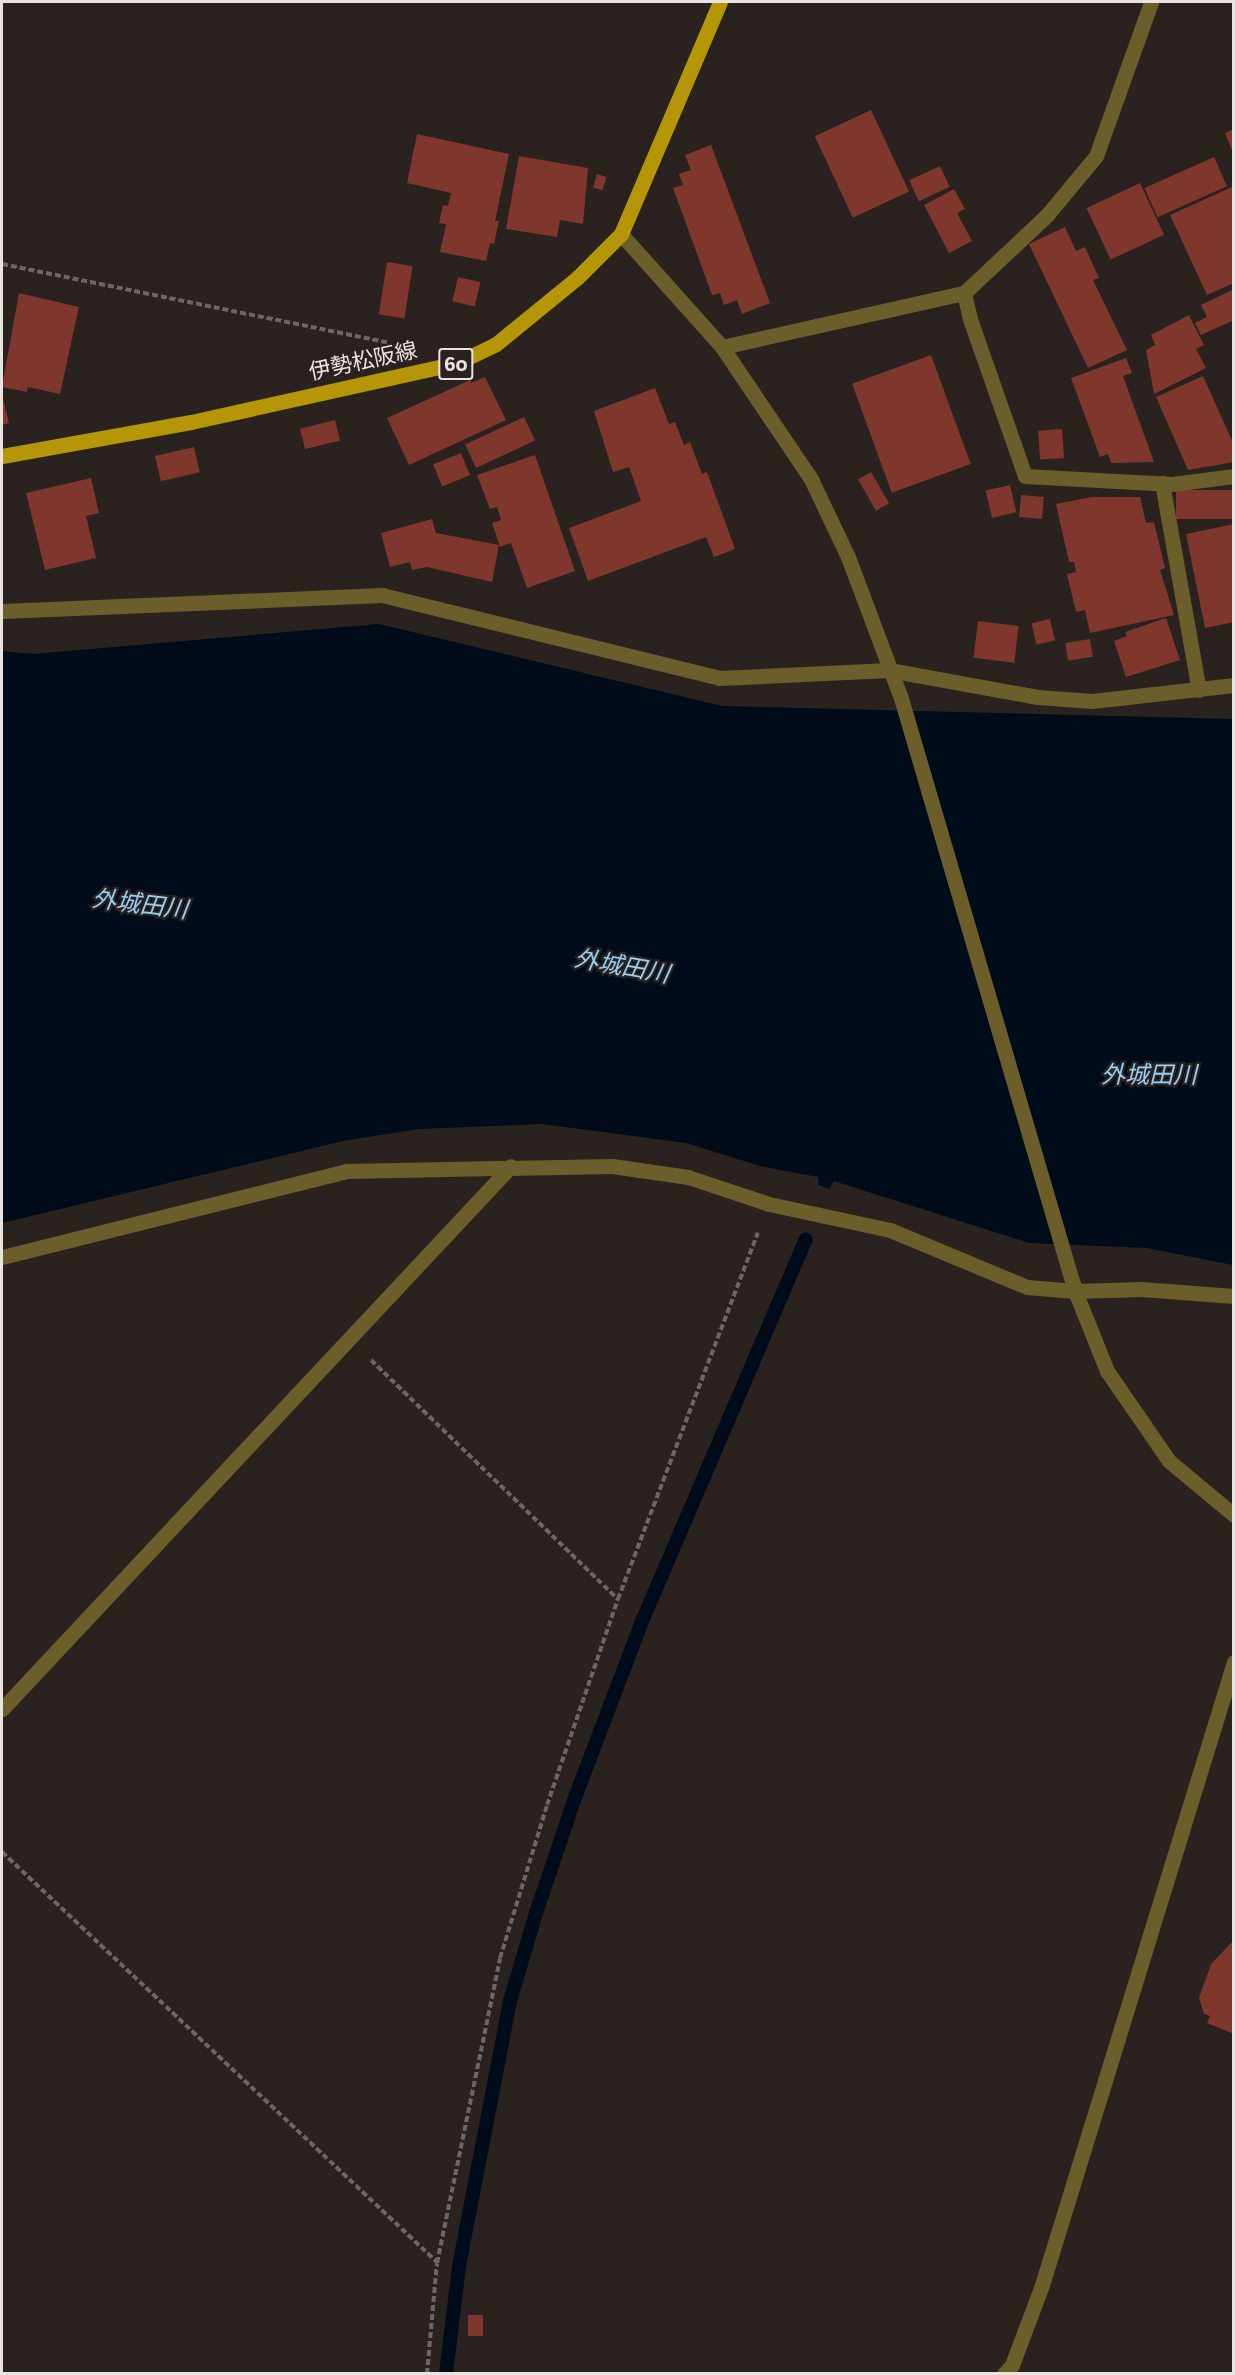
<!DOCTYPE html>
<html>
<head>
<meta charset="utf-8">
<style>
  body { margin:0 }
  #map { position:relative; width:1235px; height:2375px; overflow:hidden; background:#2a221e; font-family:"Zilla Slab","Noto Sans JP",serif }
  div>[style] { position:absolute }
  .water>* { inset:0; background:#000c1a }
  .stream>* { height:14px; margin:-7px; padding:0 7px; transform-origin:7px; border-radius:7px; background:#000c1a }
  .building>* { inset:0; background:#7e362d; transform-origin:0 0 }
  .path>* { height:4px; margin-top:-2px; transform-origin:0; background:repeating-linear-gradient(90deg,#6d6662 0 6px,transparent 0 9px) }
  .service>* { height:15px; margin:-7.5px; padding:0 7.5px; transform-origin:7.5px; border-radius:7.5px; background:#6b5e2a }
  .minor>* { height:15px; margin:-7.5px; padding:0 7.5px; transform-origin:7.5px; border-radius:7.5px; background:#6b5e2a }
  .primary>* { height:15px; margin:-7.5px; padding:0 7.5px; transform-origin:7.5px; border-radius:7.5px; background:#b49608 }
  span { translate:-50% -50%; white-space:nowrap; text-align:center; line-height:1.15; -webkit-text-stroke:4.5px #2a221e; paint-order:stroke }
  .shield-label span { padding:2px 4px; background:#2a221e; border:2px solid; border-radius:4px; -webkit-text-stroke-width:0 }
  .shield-label { font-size:21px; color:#eae4e1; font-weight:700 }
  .street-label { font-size:22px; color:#eae4e1 }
  .water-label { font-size:24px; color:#98cef6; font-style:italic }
  .frame { position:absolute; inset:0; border:3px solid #eae4e1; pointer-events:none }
</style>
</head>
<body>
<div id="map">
  <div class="water">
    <i style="clip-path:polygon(379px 624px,722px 706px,1233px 719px,1233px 1265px,1147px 1248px,1029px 1243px,834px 1181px,829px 1189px,819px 1185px,818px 1177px,760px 1166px,686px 1143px,542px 1124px,419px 1129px,343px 1141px,2px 1223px,2px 651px,33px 654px)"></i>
  </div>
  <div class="stream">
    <i style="left:446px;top:2374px;width:109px;rotate:-83.1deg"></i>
    <i style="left:459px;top:2266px;width:270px;rotate:-79.1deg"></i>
    <i style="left:510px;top:2001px;width:92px;rotate:-73.5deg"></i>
    <i style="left:536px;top:1913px;width:125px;rotate:-71.3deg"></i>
    <i style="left:576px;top:1795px;width:188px;rotate:-69.2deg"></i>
    <i style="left:643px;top:1619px;width:413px;rotate:-66.8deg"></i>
  </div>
  <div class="building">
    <i style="left:871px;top:110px;width:90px;height:62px;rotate:65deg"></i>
    <i style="clip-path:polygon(1234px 129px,1234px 153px,1233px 153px,1225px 133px)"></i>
    <i style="clip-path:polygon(417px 134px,509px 154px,495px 221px,499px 221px,494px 244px,490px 243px,486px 261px,440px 252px,446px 224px,439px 223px,443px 205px,448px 206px,451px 193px,407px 183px)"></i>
    <i style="clip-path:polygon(711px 145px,770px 303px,742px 314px,737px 300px,724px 305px,720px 293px,712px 295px,673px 188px,683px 185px,679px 174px,691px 170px,685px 155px)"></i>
    <i style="clip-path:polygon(519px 156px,588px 168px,583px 224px,560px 220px,557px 237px,506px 229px)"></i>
    <i style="left:1214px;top:157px;width:32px;height:76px;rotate:66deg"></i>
    <i style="left:940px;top:166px;width:23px;height:34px;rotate:65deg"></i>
    <i style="left:597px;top:174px;width:10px;height:14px;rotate:17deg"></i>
    <i style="left:1140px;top:183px;width:57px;height:59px;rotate:65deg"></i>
    <i style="clip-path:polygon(1234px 186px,1234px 283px,1207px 295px,1170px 215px)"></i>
    <i style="clip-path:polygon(954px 189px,965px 209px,957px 213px,972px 241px,949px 253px,924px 205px)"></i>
    <i style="clip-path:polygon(1065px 227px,1076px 251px,1085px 247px,1099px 278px,1093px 280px,1127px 350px,1088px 368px,1029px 244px)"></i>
    <i style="left:387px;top:262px;width:26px;height:53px;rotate:9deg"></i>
    <i style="left:458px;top:277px;width:23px;height:25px;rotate:13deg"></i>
    <i style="clip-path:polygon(1234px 289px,1234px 320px,1201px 335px,1195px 323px,1207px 317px,1201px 305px)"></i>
    <i style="clip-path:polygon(19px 293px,79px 307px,60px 394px,28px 387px,27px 392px,2px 387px)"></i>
    <i style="clip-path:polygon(1189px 315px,1204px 345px,1196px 349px,1206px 368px,1154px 394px,1146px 350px,1155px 345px,1151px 335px)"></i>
    <i style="left:931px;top:355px;width:116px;height:84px;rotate:70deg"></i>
    <i style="clip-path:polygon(1126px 358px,1132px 373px,1123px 376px,1154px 462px,1111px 463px,1108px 454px,1100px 457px,1071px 378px)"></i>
    <i style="clip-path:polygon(1203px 376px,1234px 445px,1234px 462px,1188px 470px,1156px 397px)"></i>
    <i style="clip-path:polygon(485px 377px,506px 420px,409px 465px,387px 418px,470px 380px,471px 383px)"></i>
    <i style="clip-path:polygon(655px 388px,669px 424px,675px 422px,684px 445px,690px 442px,702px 474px,707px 472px,735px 549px,714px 557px,706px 537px,588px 581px,569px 528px,641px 501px,629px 467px,613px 472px,594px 411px)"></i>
    <i style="clip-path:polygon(2px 394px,9px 423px,2px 425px)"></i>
    <i style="left:524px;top:417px;width:26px;height:65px;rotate:65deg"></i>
    <i style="left:335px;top:420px;width:21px;height:36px;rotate:76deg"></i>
    <i style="left:1062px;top:429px;width:29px;height:24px;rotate:86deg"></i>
    <i style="left:194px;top:447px;width:26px;height:40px;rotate:77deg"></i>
    <i style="left:461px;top:453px;width:24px;height:30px;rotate:68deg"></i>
    <i style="clip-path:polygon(535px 455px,575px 571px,527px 588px,511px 543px,500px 547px,492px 523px,501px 520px,497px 507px,490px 509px,477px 475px)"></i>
    <i style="left:871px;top:472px;width:36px;height:15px;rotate:60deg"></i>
    <i style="clip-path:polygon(91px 478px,99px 513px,86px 516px,96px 558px,45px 570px,26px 493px)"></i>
    <i style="left:1010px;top:485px;width:28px;height:25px;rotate:77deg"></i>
    <i style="left:1234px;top:490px;width:29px;height:58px;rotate:90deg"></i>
    <i style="left:1021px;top:495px;width:23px;height:22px;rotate:5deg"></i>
    <i style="clip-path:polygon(1092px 497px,1140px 497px,1146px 523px,1154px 522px,1165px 568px,1160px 570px,1174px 615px,1090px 633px,1085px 610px,1076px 612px,1067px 574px,1076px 572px,1074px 562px,1069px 562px,1056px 504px)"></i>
    <i style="clip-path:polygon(432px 519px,436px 533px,499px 545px,492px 582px,427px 567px,412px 570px,410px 562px,390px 567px,381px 533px)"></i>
    <i style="clip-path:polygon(1234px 524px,1234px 622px,1205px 628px,1186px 534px)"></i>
    <i style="clip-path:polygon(1166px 618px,1180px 660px,1126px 677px,1114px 641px,1127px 636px,1125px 632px)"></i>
    <i style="left:1050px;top:619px;width:22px;height:19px;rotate:77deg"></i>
    <i style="left:978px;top:621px;width:41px;height:37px;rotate:7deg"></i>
    <i style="left:1090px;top:639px;width:18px;height:25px;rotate:81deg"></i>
    <i style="clip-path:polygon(1234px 1940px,1234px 2034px,1207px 2023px,1210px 2016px,1204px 2014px,1199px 1998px,1211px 1964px)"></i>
    <i style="left:468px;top:2315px;width:15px;height:21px"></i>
  </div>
  <div class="path">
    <i style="left:2px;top:264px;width:395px;rotate:11.5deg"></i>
    <i style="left:371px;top:1360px;width:344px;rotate:44.1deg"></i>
    <i style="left:2px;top:1852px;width:598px;rotate:43.31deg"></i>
    <i style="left:427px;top:2374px;width:111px;rotate:-84.9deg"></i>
    <i style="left:437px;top:2263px;width:311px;rotate:-78.3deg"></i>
    <i style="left:500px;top:1958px;width:160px;rotate:-72.9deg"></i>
    <i style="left:547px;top:1805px;width:218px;rotate:-71deg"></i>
    <i style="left:618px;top:1599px;width:392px;rotate:-69.1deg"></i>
  </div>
  <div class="service">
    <i style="left:964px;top:293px;width:27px;rotate:77deg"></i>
    <i style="left:970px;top:319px;width:166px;rotate:70.7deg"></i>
    <i style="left:1025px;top:476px;width:147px;rotate:3.1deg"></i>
    <i style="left:1172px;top:484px;width:63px;rotate:-7.4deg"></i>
    <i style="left:1162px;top:483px;width:210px;rotate:79.9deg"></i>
    <i style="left:1004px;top:2374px;width:12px;rotate:-48deg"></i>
    <i style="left:1012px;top:2365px;width:85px;rotate:-69.4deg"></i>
    <i style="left:1042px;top:2285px;width:652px;rotate:-72.87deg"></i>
  </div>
  <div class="minor">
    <i style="left:621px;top:234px;width:152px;rotate:48.2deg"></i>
    <i style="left:722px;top:347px;width:159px;rotate:56deg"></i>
    <i style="left:811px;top:479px;width:86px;rotate:64.6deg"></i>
    <i style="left:848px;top:557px;width:151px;rotate:69.4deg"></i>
    <i style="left:901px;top:698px;width:618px;rotate:73.65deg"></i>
    <i style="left:1075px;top:1291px;width:86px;rotate:68.2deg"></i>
    <i style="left:1107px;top:1371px;width:109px;rotate:55.4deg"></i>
    <i style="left:1169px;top:1461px;width:85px;rotate:39.7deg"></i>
    <i style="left:722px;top:347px;width:248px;rotate:-12.6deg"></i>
    <i style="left:964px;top:293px;width:114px;rotate:-43.2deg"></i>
    <i style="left:1047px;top:215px;width:77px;rotate:-50.3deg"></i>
    <i style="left:1096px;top:156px;width:164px;rotate:-70.3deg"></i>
    <i style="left:2px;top:611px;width:380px;rotate:-2.4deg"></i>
    <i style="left:382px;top:595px;width:347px;rotate:13.8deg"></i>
    <i style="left:719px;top:678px;width:170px;rotate:-2.7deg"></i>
    <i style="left:889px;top:670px;width:151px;rotate:10.3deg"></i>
    <i style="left:1038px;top:697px;width:54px;rotate:4.2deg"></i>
    <i style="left:1092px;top:701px;width:143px;rotate:-6.4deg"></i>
    <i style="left:2px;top:1257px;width:355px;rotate:-14deg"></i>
    <i style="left:346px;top:1171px;width:266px;rotate:-1.1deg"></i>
    <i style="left:612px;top:1166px;width:77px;rotate:8.2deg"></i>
    <i style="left:688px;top:1177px;width:85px;rotate:18.4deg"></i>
    <i style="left:769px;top:1204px;width:124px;rotate:12.1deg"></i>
    <i style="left:890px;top:1230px;width:148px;rotate:22.6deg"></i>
    <i style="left:1027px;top:1287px;width:48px;rotate:4.8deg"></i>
    <i style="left:1073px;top:1283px;width:8px;rotate:76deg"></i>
    <i style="left:1075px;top:1291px;width:66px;rotate:-1.7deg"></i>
    <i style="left:1141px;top:1289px;width:93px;rotate:4.3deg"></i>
    <i style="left:2px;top:1709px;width:744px;rotate:-46.85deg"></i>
  </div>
  <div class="primary">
    <i style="left:2px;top:456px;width:192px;rotate:-10.2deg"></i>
    <i style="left:191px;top:422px;width:272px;rotate:-12.5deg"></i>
    <i style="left:457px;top:363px;width:43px;rotate:-26deg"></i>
    <i style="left:496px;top:344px;width:104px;rotate:-39.2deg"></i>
    <i style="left:577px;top:278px;width:62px;rotate:-45deg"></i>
    <i style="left:621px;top:234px;width:252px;rotate:-66.9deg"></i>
  </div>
  <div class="shield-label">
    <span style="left:456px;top:364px">60</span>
  </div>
  <div class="street-label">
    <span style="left:363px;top:361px;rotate:-12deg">伊勢松阪線</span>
  </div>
  <div class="water-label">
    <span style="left:140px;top:904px;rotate:7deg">外城田川</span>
    <span style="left:622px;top:966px;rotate:10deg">外城田川</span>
    <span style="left:1149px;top:1075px">外城田川</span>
  </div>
  <div class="frame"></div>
</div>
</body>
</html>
